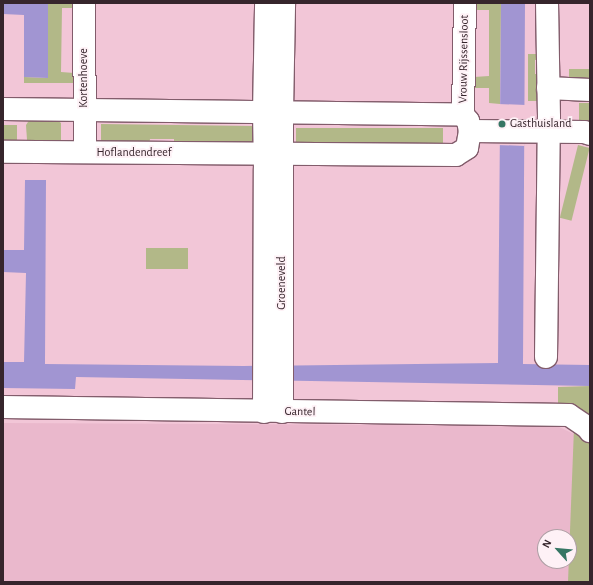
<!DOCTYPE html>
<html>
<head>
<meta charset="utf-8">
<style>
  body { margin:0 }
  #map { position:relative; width:593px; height:585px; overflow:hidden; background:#f2c6d7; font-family:"Alegreya Sans",sans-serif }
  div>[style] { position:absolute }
  .built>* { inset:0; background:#eab8cc }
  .green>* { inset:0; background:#b2b888; transform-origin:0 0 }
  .water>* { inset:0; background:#a195d2 }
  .pier>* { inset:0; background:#f2c6d7; transform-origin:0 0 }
  .roads { filter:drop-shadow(1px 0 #825c6b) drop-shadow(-1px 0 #825c6b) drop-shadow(0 1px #825c6b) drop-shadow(0 -1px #825c6b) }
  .minor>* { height:22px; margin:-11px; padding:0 11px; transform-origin:11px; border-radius:11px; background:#fff }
  .dots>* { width:11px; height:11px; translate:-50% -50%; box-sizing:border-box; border:2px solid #fef1f6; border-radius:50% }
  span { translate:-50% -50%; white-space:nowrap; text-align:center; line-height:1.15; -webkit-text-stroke:3.5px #fef1f6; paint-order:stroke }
  .street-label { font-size:12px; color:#36252c }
  .poi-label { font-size:12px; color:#36252c }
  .left { translate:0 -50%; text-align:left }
  .frame { position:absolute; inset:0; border:4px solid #36252c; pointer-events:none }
  .north { position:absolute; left:537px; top:529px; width:40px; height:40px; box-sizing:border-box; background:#fef1f6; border:1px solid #ae9fa5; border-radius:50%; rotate:297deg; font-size:11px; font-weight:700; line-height:16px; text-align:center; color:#36252c }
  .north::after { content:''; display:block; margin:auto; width:14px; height:18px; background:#367664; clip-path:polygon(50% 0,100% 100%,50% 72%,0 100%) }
</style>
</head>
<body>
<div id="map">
  <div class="built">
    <i style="clip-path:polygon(evenodd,3px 423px,557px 426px,574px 434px,590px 540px,589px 582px,3px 582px,3px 423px,545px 537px,569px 537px,569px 561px,545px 561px,545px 537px)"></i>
  </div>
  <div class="green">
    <i style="clip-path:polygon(48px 3px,76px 3px,76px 8px,62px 8px,61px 72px,74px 73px,75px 83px,24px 83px,24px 77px,48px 78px)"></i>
    <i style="clip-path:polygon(474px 3px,501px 3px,500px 104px,489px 103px,489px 88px,473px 88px,474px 77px,489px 76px,489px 10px,474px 10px)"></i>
    <i style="clip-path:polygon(528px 54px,540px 54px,540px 60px,535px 60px,535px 74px,540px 74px,540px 101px,528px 101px)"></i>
    <i style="left:569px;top:69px;width:21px;height:10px"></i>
    <i style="left:579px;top:103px;width:11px;height:20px"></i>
    <i style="clip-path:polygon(30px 119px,57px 120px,61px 123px,61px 142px,31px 145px,27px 140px,26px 125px)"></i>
    <i style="clip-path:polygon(101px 124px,253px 126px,252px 147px,174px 146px,174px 139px,150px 139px,149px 145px,101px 145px)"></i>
    <i style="left:3px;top:125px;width:14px;height:19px"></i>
    <i style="left:443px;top:128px;width:16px;height:147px;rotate:90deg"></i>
    <i style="left:578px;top:145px;width:12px;height:75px;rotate:14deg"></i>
    <i style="left:146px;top:248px;width:42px;height:21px"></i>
    <i style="clip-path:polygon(590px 386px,590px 417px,558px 404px,558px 387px)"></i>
    <i style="clip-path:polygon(574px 428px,590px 439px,590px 582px,568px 582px)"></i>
  </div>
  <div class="water">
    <i style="clip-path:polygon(3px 3px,48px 3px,48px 78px,24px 77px,24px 15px,3px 14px)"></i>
    <i style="clip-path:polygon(501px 3px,525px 3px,523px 364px,590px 365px,590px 386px,76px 377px,75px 389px,3px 388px,3px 362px,24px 362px,26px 273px,3px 272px,3px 250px,24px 250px,25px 180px,46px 180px,45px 364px,244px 366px,498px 363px)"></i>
  </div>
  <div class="pier">
    <i style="left:498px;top:104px;width:28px;height:41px;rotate:2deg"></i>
  </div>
  <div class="roads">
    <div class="minor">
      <i style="left:84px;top:3px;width:149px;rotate:89.6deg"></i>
      <i style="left:548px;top:88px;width:42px;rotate:2.7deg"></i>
      <i style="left:3px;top:109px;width:460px;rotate:0.7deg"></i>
      <i style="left:463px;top:115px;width:8px;rotate:50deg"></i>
      <i style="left:468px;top:121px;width:10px;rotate:79deg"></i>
      <i style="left:470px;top:131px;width:17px;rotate:100deg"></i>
      <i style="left:467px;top:148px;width:13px;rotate:148deg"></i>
      <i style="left:456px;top:155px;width:453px;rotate:-179.6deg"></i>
      <i style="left:463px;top:115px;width:112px;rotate:-89deg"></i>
      <i style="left:470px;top:131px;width:114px;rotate:0.5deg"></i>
      <i style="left:584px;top:132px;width:6px;rotate:18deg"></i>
      <i style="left:546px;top:357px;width:240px;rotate:-89.3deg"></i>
      <i style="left:549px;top:117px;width:114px;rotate:-91deg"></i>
      <i style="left:3px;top:407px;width:566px;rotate:0.81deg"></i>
      <i style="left:569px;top:415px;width:23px;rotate:34deg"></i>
      <i style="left:588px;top:428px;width:4px;rotate:56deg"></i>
      <i style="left:264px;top:412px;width:243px;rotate:-89.8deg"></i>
      <i style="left:265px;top:169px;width:57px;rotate:-91deg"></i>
      <i style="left:264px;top:112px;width:109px;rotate:-88.9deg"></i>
      <i style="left:282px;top:412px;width:300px;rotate:-90deg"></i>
      <i style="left:282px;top:112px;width:109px;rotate:-88.9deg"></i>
    </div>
  </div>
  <div class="dots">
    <i style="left:502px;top:124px;background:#367664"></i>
  </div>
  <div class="street-label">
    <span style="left:464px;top:59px;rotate:-89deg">Vrouw Rijssensloot</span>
    <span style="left:84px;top:78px;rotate:-90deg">Kortenhoeve</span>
    <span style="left:134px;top:153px">Hoflandendreef</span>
    <span style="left:282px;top:283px;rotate:-90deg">Groeneveld</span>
    <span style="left:300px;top:412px;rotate:1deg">Gantel</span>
  </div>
  <div class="poi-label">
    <span class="left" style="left:510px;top:124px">Gasthuisland</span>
  </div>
  <div class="frame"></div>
  <div class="north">N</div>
</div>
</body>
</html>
